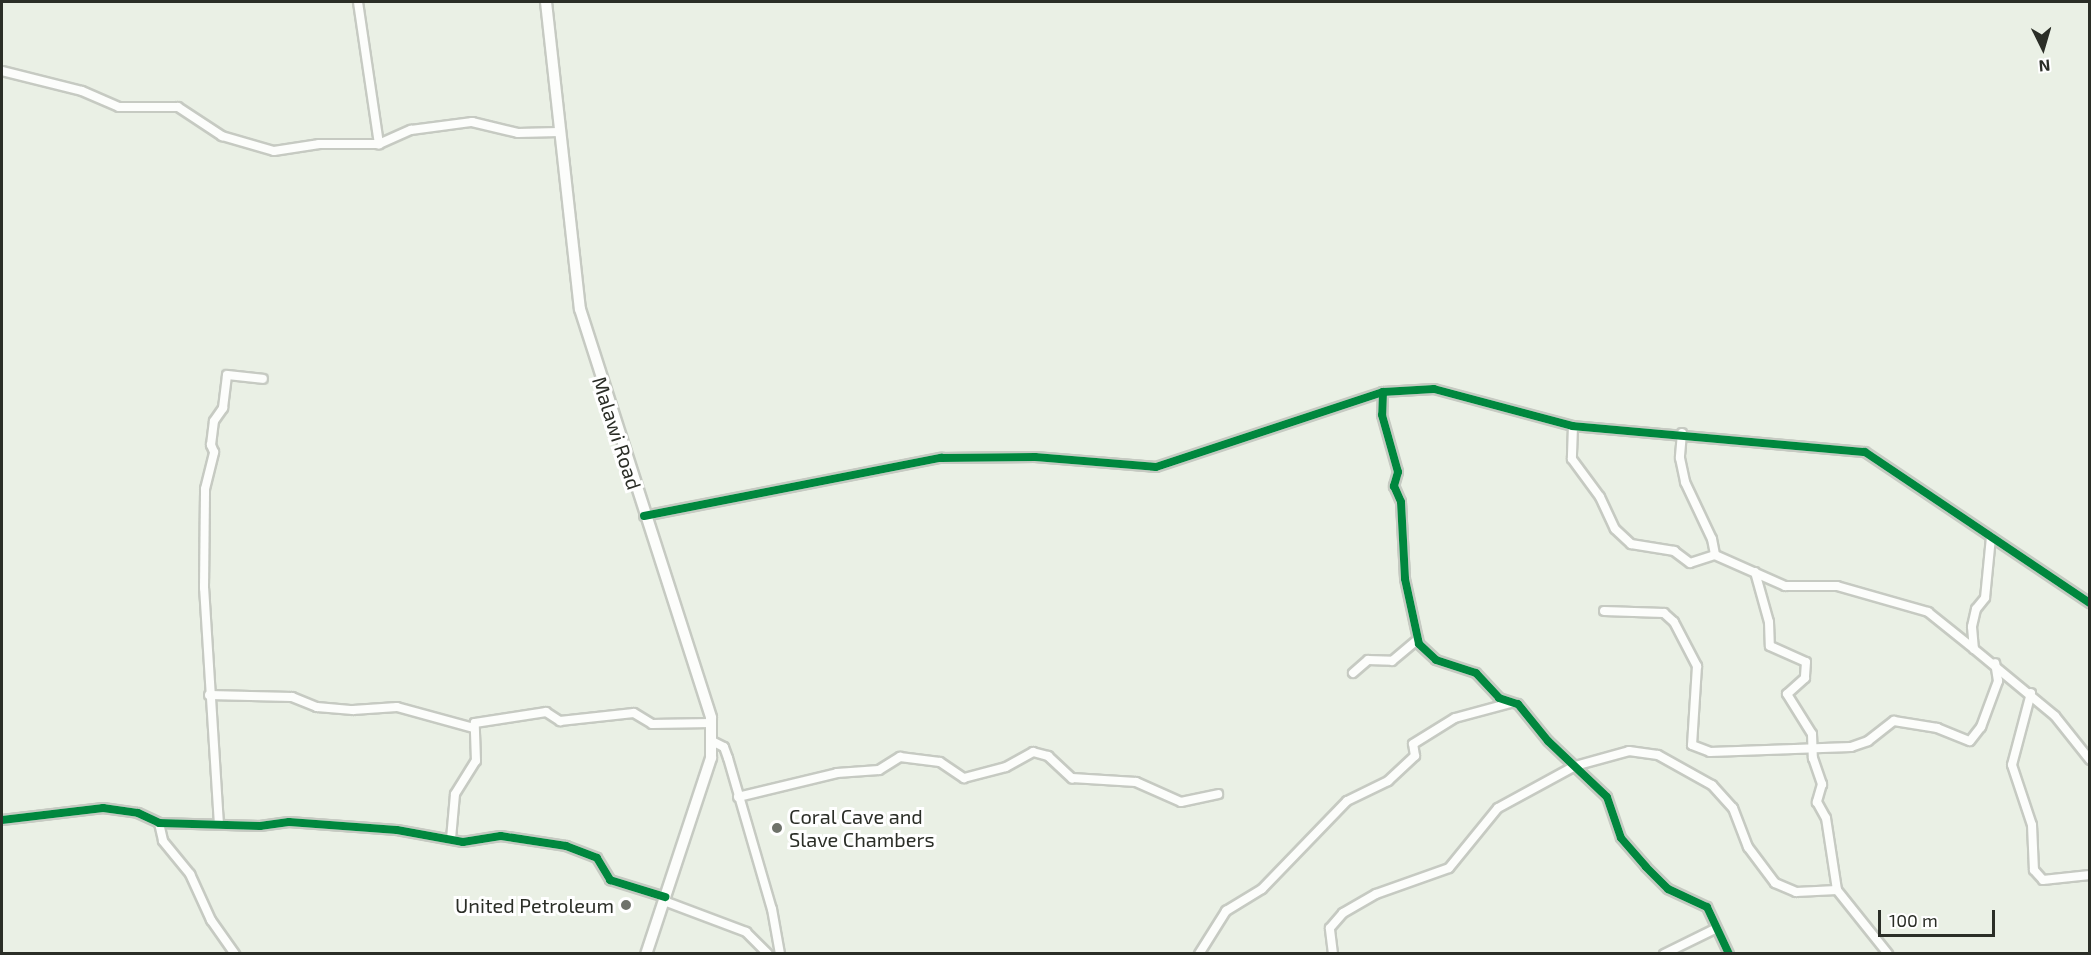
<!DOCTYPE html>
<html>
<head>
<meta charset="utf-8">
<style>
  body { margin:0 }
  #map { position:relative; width:2091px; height:955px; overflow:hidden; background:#eaf0e5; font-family:"Exo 2",sans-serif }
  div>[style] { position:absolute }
  .roads { filter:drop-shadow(2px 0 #c6cac2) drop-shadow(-2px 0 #c6cac2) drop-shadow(0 2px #c6cac2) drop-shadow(0 -2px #c6cac2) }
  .minor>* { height:8px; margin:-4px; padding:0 4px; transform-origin:4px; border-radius:4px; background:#fcfdfb }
  .major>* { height:10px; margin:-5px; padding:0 5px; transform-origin:5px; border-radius:5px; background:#fcfdfb }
  .cycleway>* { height:8px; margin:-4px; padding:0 4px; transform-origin:4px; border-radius:4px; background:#00873e }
  .dots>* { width:16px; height:16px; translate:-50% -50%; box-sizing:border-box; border:3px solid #fff; border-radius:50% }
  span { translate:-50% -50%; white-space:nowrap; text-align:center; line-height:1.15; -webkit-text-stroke:6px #fff; paint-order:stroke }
  .street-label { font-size:20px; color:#2b2e27 }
  .poi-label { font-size:20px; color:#2b2e27 }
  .left { translate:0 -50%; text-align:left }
  .right { translate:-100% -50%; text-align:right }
  .frame { position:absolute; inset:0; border:3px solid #2b2e27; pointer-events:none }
  .north { position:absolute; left:2013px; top:18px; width:60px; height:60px; -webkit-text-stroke:4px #fff; paint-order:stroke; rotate:175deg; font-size:16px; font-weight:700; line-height:24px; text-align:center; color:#2b2e27 }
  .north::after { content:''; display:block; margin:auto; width:21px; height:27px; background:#2b2e27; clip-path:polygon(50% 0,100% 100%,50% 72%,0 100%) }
  .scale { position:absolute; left:1878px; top:910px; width:117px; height:27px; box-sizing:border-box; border:3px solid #2b2e27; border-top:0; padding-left:8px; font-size:18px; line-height:21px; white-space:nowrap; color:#2b2e27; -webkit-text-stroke:4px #fff; paint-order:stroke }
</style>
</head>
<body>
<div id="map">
  <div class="roads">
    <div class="minor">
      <i style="left:358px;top:2px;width:144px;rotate:81.6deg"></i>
      <i style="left:2px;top:71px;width:82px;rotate:14deg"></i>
      <i style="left:82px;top:91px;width:40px;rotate:23.4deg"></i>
      <i style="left:119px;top:107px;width:59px"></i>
      <i style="left:178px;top:107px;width:53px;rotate:33.4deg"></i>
      <i style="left:222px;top:136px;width:54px;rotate:16.1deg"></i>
      <i style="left:274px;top:151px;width:46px;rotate:-8.8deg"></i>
      <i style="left:319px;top:144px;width:60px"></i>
      <i style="left:379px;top:144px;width:35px;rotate:-24deg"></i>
      <i style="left:411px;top:130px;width:62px;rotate:-7.5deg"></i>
      <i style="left:472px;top:122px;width:47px;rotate:13.4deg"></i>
      <i style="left:518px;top:133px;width:41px;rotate:-1.4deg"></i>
      <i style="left:1383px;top:392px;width:23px;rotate:92deg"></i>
      <i style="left:1382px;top:415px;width:59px;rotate:74.3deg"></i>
      <i style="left:1398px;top:472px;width:15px;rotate:106deg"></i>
      <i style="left:1394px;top:486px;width:17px;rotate:66deg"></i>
      <i style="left:1401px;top:502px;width:77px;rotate:87deg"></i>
      <i style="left:1405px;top:579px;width:66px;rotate:77.8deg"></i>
      <i style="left:1419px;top:644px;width:23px;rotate:43deg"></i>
      <i style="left:1436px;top:660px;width:42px;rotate:18deg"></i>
      <i style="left:1476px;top:673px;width:34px;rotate:47deg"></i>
      <i style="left:1499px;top:698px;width:20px;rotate:18deg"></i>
      <i style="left:1518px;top:704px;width:48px;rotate:51deg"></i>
      <i style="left:1548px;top:741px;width:81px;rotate:43.5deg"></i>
      <i style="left:1607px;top:797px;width:43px;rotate:71.1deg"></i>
      <i style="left:1621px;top:838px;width:38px;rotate:49deg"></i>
      <i style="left:1646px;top:867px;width:31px;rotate:45deg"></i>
      <i style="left:1668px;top:889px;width:43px;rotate:24.8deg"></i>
      <i style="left:1707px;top:907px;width:52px;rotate:64.9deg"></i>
      <i style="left:1573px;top:426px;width:33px;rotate:92deg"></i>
      <i style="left:1572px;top:459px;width:47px;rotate:53.6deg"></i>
      <i style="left:1600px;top:497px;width:35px;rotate:65deg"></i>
      <i style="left:1615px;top:529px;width:22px;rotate:43deg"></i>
      <i style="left:1631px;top:544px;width:44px;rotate:9.2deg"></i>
      <i style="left:1674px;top:551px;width:20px;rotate:37deg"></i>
      <i style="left:1690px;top:563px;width:26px;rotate:-18deg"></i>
      <i style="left:1715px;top:555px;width:77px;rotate:23.9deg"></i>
      <i style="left:1785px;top:586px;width:52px"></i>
      <i style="left:1837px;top:586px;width:95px;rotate:15.9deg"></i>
      <i style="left:1928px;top:612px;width:59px;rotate:38.8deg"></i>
      <i style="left:1682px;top:433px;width:25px;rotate:95deg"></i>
      <i style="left:1680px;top:458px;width:25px;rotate:78deg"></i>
      <i style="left:1685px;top:482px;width:63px;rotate:64.7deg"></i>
      <i style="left:1712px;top:539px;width:16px;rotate:79deg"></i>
      <i style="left:644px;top:516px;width:303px;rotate:-11.1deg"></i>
      <i style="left:941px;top:458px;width:94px;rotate:-0.6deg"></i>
      <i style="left:1035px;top:457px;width:121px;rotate:4.7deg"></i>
      <i style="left:1156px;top:467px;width:239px;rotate:-18.3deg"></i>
      <i style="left:1383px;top:392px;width:51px;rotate:-3.4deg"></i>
      <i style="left:1434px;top:389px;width:144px;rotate:14.9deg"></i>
      <i style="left:1573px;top:426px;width:293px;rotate:5.1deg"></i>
      <i style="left:1865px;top:452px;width:271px;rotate:33.9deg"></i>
      <i style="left:1991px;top:537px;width:61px;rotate:95.6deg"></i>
      <i style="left:1985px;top:598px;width:14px;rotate:129deg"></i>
      <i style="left:1976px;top:609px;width:18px;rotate:103deg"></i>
      <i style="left:1972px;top:627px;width:22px;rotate:85deg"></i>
      <i style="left:1974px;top:649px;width:105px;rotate:39.6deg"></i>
      <i style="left:2055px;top:716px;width:56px;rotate:51.5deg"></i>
      <i style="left:1755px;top:572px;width:52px;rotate:74.4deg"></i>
      <i style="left:1769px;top:622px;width:24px;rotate:88deg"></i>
      <i style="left:1770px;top:646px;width:39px;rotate:24deg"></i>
      <i style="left:1806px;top:662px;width:16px;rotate:94deg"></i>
      <i style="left:1805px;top:678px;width:24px;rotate:138deg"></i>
      <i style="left:1787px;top:694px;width:47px;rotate:58deg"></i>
      <i style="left:1812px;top:734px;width:24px;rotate:88deg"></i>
      <i style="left:1813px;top:758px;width:28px;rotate:71deg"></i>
      <i style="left:1822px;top:784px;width:19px;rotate:106deg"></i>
      <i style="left:1817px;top:802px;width:18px;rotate:61deg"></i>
      <i style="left:1826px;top:818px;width:73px;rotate:81.3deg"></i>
      <i style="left:1837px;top:890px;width:82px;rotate:51.4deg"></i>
      <i style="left:1604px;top:611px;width:60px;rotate:1.9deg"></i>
      <i style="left:1664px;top:613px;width:13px;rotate:42deg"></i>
      <i style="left:1674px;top:622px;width:50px;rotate:62.4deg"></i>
      <i style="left:1697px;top:666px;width:79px;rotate:93.6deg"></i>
      <i style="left:1692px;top:745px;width:19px;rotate:21deg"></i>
      <i style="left:1710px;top:752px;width:141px;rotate:-2deg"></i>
      <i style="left:1851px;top:747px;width:18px;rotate:-19deg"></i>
      <i style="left:1868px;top:741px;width:33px;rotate:-38deg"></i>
      <i style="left:1894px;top:721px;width:44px;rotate:9.2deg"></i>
      <i style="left:1937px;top:728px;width:35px;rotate:22deg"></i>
      <i style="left:1970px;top:741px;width:18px;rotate:-52deg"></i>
      <i style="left:1981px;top:727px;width:49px;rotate:-69.7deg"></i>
      <i style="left:1998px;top:681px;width:18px;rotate:-99deg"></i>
      <i style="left:1353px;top:673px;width:20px;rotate:-41deg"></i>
      <i style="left:1368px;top:660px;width:24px;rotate:2deg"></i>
      <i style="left:1392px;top:661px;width:34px;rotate:-40deg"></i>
      <i style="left:2031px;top:693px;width:74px;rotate:104.8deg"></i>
      <i style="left:2012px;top:765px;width:63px;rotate:71.6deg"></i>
      <i style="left:2032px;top:825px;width:45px;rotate:87.5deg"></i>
      <i style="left:2034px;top:870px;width:13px;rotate:48deg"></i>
      <i style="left:2043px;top:880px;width:47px;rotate:-6.1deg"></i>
      <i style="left:209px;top:695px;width:83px;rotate:1.4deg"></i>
      <i style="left:292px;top:697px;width:27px;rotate:22deg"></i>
      <i style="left:317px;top:707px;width:36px;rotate:5deg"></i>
      <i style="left:353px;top:710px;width:44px;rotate:-3.9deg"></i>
      <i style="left:397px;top:707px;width:79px;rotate:15.4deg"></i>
      <i style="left:712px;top:741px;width:13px;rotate:27deg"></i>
      <i style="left:724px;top:747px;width:12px;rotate:70deg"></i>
      <i style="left:728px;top:758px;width:157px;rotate:73.8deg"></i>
      <i style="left:772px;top:909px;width:46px;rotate:79.9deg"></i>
      <i style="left:738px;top:797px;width:102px;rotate:-13.6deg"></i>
      <i style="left:837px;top:773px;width:42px;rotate:-4.1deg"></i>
      <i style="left:879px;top:770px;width:25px;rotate:-32deg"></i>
      <i style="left:900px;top:757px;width:40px;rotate:7.1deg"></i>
      <i style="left:940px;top:762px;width:29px;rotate:34deg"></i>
      <i style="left:964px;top:778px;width:43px;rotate:-14.7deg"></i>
      <i style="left:1006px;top:767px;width:31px;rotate:-29deg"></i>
      <i style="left:1033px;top:752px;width:16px;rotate:15deg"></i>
      <i style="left:1048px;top:756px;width:33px;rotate:43deg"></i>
      <i style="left:1072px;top:778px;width:64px;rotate:3.6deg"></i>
      <i style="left:1136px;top:782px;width:49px;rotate:24deg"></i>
      <i style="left:1181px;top:802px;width:38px;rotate:-12deg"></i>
      <i style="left:2px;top:820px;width:102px;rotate:-6.8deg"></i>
      <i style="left:103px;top:808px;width:35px;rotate:8deg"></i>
      <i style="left:138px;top:813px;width:23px;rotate:25deg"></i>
      <i style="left:159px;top:823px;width:101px;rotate:1.7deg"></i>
      <i style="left:260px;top:826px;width:29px;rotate:-8deg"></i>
      <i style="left:289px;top:822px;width:108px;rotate:4.2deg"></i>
      <i style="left:397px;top:830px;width:67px;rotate:10.3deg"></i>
      <i style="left:463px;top:842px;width:38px;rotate:-9deg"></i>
      <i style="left:501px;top:836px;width:66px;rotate:8.7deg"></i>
      <i style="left:566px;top:846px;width:33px;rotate:21deg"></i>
      <i style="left:597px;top:858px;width:26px;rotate:59deg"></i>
      <i style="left:610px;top:880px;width:58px;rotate:17.2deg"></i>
      <i style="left:159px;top:823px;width:18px;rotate:77deg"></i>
      <i style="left:163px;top:841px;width:43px;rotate:50.7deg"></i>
      <i style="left:190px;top:874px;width:51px;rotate:65.5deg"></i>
      <i style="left:211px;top:920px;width:42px;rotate:54.8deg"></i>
      <i style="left:219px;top:825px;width:237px;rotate:-93.6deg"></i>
      <i style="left:204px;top:588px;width:99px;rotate:-89.4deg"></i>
      <i style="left:205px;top:489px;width:38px;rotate:-76deg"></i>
      <i style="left:214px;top:452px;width:8px;rotate:-113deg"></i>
      <i style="left:211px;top:445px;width:24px;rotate:-83deg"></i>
      <i style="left:214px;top:421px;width:16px;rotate:-55deg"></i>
      <i style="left:223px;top:408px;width:33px;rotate:-83deg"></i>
      <i style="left:227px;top:375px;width:36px;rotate:6deg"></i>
      <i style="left:451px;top:839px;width:45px;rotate:-84.9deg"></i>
      <i style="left:455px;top:794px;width:39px;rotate:-58deg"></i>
      <i style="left:476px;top:761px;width:38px;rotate:-92deg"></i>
      <i style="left:475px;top:723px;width:72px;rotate:-8.8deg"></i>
      <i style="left:546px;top:712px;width:17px;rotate:33deg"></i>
      <i style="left:560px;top:721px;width:74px;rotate:-6.2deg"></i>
      <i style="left:634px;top:713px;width:21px;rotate:31deg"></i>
      <i style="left:652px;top:724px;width:59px;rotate:-1deg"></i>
      <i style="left:664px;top:901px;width:88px;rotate:20.7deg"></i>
      <i style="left:746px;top:932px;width:31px;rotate:45deg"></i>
      <i style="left:1199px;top:954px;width:51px;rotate:-57.9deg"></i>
      <i style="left:1226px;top:911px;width:42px;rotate:-31.4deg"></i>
      <i style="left:1262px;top:889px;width:122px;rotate:-46deg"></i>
      <i style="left:1347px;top:801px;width:46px;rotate:-26deg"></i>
      <i style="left:1388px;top:781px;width:37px;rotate:-43deg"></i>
      <i style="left:1415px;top:756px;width:12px;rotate:-99deg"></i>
      <i style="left:1413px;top:744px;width:49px;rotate:-31.8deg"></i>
      <i style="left:1455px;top:718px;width:58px;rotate:-15deg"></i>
      <i style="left:1333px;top:954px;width:26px;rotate:-97deg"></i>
      <i style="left:1330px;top:928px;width:20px;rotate:-49deg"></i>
      <i style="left:1343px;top:913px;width:38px;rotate:-30deg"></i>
      <i style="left:1376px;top:894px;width:77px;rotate:-19.6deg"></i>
      <i style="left:1449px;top:868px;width:77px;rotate:-50.8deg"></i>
      <i style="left:1498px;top:808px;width:88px;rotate:-28.6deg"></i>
      <i style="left:1575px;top:766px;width:56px;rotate:-15.5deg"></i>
      <i style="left:1629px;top:751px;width:29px;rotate:8deg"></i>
      <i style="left:1658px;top:755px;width:62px;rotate:29.1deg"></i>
      <i style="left:1712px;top:785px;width:31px;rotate:48deg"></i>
      <i style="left:1733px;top:808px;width:42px;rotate:69deg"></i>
      <i style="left:1748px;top:847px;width:45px;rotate:53.1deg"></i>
      <i style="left:1775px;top:883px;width:23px;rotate:23deg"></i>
      <i style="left:1796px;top:892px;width:41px;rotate:-2.8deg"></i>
      <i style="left:1664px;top:954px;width:57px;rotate:-26.1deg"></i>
    </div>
    <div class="major">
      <i style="left:546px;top:2px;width:309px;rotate:83.7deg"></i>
      <i style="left:580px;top:309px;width:429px;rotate:72.2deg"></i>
      <i style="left:711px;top:718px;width:40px;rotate:90deg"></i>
      <i style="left:711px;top:758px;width:206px;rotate:108.3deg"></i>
    </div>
  </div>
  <div class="cycleway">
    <i style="left:1383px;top:392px;width:23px;rotate:92deg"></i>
    <i style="left:1382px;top:415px;width:59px;rotate:74.3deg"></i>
    <i style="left:1398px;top:472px;width:15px;rotate:106deg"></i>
    <i style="left:1394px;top:486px;width:17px;rotate:66deg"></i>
    <i style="left:1401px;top:502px;width:77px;rotate:87deg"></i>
    <i style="left:1405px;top:579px;width:66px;rotate:77.8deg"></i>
    <i style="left:1419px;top:644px;width:23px;rotate:43deg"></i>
    <i style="left:1436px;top:660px;width:42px;rotate:18deg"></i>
    <i style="left:1476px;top:673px;width:34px;rotate:47deg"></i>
    <i style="left:1499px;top:698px;width:20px;rotate:18deg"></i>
    <i style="left:1518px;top:704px;width:48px;rotate:51deg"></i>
    <i style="left:1548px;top:741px;width:81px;rotate:43.5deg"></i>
    <i style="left:1607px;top:797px;width:43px;rotate:71.1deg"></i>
    <i style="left:1621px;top:838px;width:38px;rotate:49deg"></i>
    <i style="left:1646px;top:867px;width:31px;rotate:45deg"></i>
    <i style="left:1668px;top:889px;width:43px;rotate:24.8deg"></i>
    <i style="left:1707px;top:907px;width:52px;rotate:64.9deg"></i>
    <i style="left:644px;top:516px;width:303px;rotate:-11.1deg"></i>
    <i style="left:941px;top:458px;width:94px;rotate:-0.6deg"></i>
    <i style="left:1035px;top:457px;width:121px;rotate:4.7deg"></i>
    <i style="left:1156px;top:467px;width:239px;rotate:-18.3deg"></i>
    <i style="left:1383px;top:392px;width:51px;rotate:-3.4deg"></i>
    <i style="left:1434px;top:389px;width:144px;rotate:14.9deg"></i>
    <i style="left:1573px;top:426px;width:293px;rotate:5.1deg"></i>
    <i style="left:1865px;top:452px;width:271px;rotate:33.9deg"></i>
    <i style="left:2px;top:820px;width:102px;rotate:-6.8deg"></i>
    <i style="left:103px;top:808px;width:35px;rotate:8deg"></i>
    <i style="left:138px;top:813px;width:23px;rotate:25deg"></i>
    <i style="left:159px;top:823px;width:101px;rotate:1.7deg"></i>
    <i style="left:260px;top:826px;width:29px;rotate:-8deg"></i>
    <i style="left:289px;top:822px;width:108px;rotate:4.2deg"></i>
    <i style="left:397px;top:830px;width:67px;rotate:10.3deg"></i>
    <i style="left:463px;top:842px;width:38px;rotate:-9deg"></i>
    <i style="left:501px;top:836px;width:66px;rotate:8.7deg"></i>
    <i style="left:566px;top:846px;width:33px;rotate:21deg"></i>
    <i style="left:597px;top:858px;width:26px;rotate:59deg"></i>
    <i style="left:610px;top:880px;width:58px;rotate:17.2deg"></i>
  </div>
  <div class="dots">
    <i style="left:777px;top:828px;background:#6e726a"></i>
    <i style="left:626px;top:905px;background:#6e726a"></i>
  </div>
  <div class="street-label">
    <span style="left:617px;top:433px;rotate:72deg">Malawi Road</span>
  </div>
  <div class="poi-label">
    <span class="left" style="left:789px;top:828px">Coral Cave and<br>Slave Chambers</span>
    <span class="right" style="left:614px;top:905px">United Petroleum</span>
  </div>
  <div class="frame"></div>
  <div class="north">N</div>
  <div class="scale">100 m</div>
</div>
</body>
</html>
